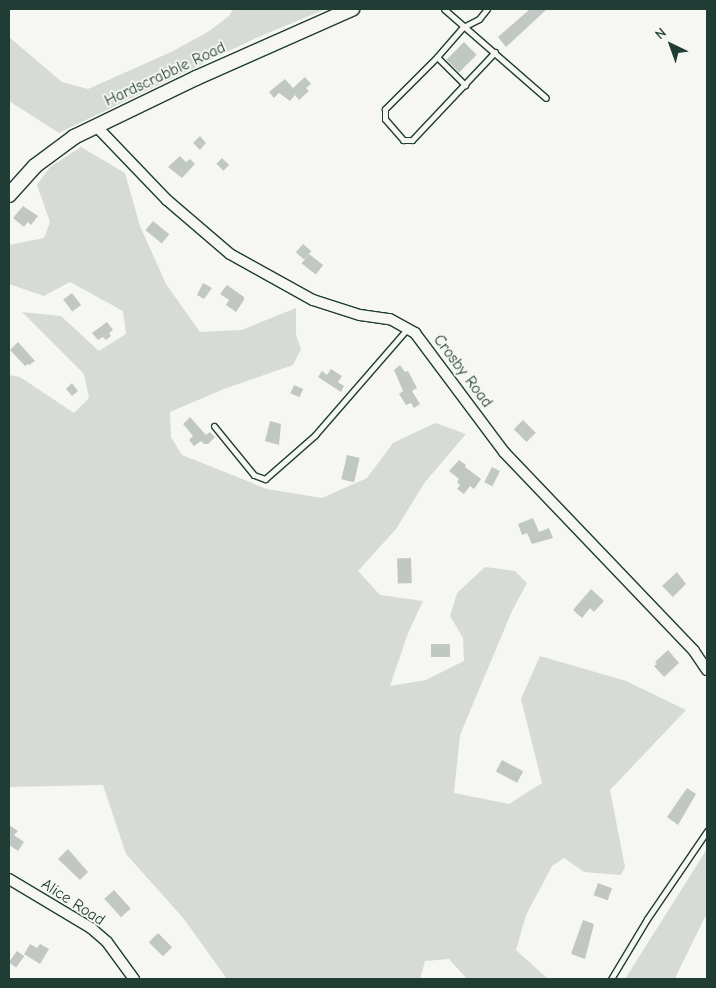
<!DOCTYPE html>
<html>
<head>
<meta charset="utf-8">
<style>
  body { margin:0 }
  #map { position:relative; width:716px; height:988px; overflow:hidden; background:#f6f6f2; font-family:"Comic Neue",sans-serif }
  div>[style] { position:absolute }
  .green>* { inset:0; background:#d6dbd6 }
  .building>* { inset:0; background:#c1c8c3; transform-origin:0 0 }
  .roads { filter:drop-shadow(1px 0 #1f3d34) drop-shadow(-1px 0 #1f3d34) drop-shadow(0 1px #1f3d34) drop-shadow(0 -1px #1f3d34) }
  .service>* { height:5px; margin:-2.5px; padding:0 2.5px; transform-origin:2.5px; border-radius:2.5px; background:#f6f6f2 }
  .minor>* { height:10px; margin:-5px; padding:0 5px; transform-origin:5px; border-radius:5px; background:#f6f6f2 }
  .tertiary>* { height:14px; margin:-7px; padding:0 7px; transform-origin:7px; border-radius:7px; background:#f6f6f2 }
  span { translate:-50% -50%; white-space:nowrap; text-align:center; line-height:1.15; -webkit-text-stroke:4px #f6f6f2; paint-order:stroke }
  .street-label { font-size:16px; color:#1f3d34 }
  .frame { position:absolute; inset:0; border:10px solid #1f3d34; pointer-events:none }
  .north { position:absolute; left:646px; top:20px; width:50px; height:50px; -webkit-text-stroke:4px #f6f6f2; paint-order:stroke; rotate:318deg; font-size:14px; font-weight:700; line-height:20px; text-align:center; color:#1f3d34 }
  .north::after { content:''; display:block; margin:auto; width:18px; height:22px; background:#1f3d34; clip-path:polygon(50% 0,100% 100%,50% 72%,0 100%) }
</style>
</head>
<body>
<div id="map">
  <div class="green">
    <i style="clip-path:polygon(233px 9px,326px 9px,256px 38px,59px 133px,9px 101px,9px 37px,62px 82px,88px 89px,171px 52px,208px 32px,229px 16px)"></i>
    <i style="clip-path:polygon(81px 147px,125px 173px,140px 226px,166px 284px,200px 332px,242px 330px,296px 308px,296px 335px,301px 349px,293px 365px,224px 389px,170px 412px,171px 437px,182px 455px,267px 489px,322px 498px,367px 478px,393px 443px,435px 423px,466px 434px,425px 482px,396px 529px,358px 571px,380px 595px,423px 601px,408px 633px,390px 686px,426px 680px,464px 661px,463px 638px,450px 616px,457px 593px,485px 567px,515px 571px,527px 583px,512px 611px,460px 735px,454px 793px,509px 804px,542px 783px,521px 699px,540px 656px,626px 681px,686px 710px,610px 790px,625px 867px,621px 875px,584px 872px,564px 858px,552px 866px,526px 915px,516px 950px,548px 979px,467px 979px,449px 959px,425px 961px,420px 979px,227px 979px,184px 919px,126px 854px,103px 785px,9px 787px,9px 375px,20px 377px,74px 413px,89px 398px,84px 374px,22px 312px,61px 316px,99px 351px,126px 334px,123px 311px,70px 282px,44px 296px,9px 284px,9px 245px,44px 238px,50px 222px,37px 185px,50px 167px)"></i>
    <i style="clip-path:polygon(707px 849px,707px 913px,676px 976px,677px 979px,625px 979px)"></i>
  </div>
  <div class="building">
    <i style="clip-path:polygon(530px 9px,547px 9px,506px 47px,498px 37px)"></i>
    <i style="left:464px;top:42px;width:18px;height:25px;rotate:45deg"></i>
    <i style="clip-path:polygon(305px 77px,311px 84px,306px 88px,309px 91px,299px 100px,295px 95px,290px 101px,279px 93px,274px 98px,269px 92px,285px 79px,293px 88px)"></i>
    <i style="clip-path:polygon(200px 136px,206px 143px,200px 150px,193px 143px)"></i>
    <i style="clip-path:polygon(180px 156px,186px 162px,190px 159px,195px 164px,182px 178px,168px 167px)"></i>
    <i style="left:222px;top:158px;width:10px;height:8px;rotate:45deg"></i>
    <i style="clip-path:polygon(23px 206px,38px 216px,31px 225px,28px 222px,24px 227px,13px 218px)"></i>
    <i style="left:153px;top:221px;width:21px;height:12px;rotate:39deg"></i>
    <i style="left:303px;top:244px;width:11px;height:11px;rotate:41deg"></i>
    <i style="left:309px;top:254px;width:18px;height:12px;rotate:38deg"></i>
    <i style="clip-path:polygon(203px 283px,212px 288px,204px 299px,197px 295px)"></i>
    <i style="clip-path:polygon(227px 285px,244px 297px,244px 300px,236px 312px,226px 305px,229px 300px,220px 294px)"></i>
    <i style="left:72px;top:293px;width:15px;height:11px;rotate:53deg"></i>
    <i style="clip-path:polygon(107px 322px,113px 330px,109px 333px,111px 336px,106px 340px,103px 337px,98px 340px,92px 333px)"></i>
    <i style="clip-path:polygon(18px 342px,35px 361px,29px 365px,28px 364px,25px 366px,10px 350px)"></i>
    <i style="clip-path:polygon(400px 365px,405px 372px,408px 371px,417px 388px,412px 391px,420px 404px,414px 408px,411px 403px,406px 405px,399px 394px,403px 391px,394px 370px)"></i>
    <i style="clip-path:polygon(331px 369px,342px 376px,338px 382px,344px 386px,341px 392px,318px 377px,322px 371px,327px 375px)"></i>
    <i style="clip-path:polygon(72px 383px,78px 391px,72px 396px,66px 389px)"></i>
    <i style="left:294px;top:385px;width:10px;height:9px;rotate:24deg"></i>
    <i style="clip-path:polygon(190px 417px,206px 435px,210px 432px,215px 437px,208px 444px,204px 444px,201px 441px,194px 446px,189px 440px,193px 436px,183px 424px)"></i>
    <i style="left:523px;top:420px;width:18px;height:13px;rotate:45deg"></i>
    <i style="clip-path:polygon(270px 421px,281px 424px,279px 445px,265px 441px)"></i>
    <i style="left:347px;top:455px;width:13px;height:25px;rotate:13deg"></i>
    <i style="clip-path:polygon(459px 460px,466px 465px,465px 467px,481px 479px,474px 489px,470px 486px,464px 494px,457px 489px,460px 485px,457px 482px,459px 479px,449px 471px)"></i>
    <i style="left:492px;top:467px;width:9px;height:17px;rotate:27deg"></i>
    <i style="clip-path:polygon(533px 518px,539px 532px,549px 528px,553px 538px,532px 544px,527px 533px,522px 535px,518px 524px)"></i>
    <i style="left:411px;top:558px;width:25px;height:14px;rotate:88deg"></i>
    <i style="clip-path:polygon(677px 572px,686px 584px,673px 597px,662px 586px)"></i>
    <i style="clip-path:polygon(591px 589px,604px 601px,594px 612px,590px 608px,582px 618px,573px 610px)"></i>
    <i style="left:431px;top:644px;width:19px;height:13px"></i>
    <i style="clip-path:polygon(668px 650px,679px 663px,664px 677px,654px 666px,657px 664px,655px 662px)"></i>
    <i style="left:502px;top:760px;width:24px;height:13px;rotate:28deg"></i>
    <i style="clip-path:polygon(687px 788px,696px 794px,678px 825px,667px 817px)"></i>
    <i style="clip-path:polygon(9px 825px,18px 831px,14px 835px,24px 842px,18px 851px,9px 845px)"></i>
    <i style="clip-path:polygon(68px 849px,88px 872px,80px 880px,58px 859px)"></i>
    <i style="left:598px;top:883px;width:15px;height:13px;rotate:20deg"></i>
    <i style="left:114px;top:890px;width:25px;height:13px;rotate:48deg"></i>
    <i style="clip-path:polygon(583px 920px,594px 924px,585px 959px,571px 954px)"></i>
    <i style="left:158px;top:933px;width:20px;height:13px;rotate:45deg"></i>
    <i style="clip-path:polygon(30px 944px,37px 948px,40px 944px,49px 949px,40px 964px,24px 954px)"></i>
    <i style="left:17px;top:951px;width:9px;height:14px;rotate:36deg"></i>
  </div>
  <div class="roads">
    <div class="service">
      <i style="left:444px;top:9px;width:135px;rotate:41.1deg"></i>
      <i style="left:487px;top:9px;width:13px;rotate:129deg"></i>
      <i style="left:479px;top:19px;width:18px;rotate:153deg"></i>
      <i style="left:463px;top:27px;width:40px;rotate:131deg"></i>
      <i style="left:437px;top:57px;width:74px;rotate:135deg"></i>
      <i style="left:385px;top:109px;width:10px;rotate:90deg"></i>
      <i style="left:385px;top:119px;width:28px;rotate:49deg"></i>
      <i style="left:403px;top:140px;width:9px"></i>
      <i style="left:412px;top:140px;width:121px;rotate:-46.7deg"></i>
      <i style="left:437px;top:57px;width:40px;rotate:45deg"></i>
      <i style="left:214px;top:426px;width:63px;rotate:50.8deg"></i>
      <i style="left:254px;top:475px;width:12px;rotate:20deg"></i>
      <i style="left:265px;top:479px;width:67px;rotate:-41.3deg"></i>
      <i style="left:315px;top:435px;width:140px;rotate:-49deg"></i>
      <i style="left:611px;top:979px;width:70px;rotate:-59deg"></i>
      <i style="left:647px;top:919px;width:107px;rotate:-55.7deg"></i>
    </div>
    <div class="minor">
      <i style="left:96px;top:126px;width:103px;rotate:46.2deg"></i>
      <i style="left:167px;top:200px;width:83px;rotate:40.6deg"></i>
      <i style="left:230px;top:254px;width:95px;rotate:29deg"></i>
      <i style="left:313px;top:300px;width:49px;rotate:17.7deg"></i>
      <i style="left:360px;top:315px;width:30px;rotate:8deg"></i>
      <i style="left:390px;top:319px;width:29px;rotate:29deg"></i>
      <i style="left:415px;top:333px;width:149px;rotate:53.2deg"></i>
      <i style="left:504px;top:452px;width:275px;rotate:46.3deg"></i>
      <i style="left:694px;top:651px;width:23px;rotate:56deg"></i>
      <i style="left:9px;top:879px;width:96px;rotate:30.9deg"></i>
      <i style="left:91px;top:928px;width:21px;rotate:41deg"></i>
      <i style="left:107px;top:942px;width:46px;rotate:53.9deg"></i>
    </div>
    <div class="tertiary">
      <i style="left:9px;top:195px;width:39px;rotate:-48deg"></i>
      <i style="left:35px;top:166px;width:49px;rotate:-36.6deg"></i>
      <i style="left:74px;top:137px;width:136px;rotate:-25.8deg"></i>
      <i style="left:196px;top:78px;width:171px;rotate:-23.9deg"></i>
    </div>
  </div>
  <div class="street-label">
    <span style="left:165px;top:74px;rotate:-25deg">Hardscrabble Road</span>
    <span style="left:463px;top:371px;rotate:53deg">Crosby Road</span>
    <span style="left:73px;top:902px;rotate:33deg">Alice Road</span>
  </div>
  <div class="frame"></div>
  <div class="north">N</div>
</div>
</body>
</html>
